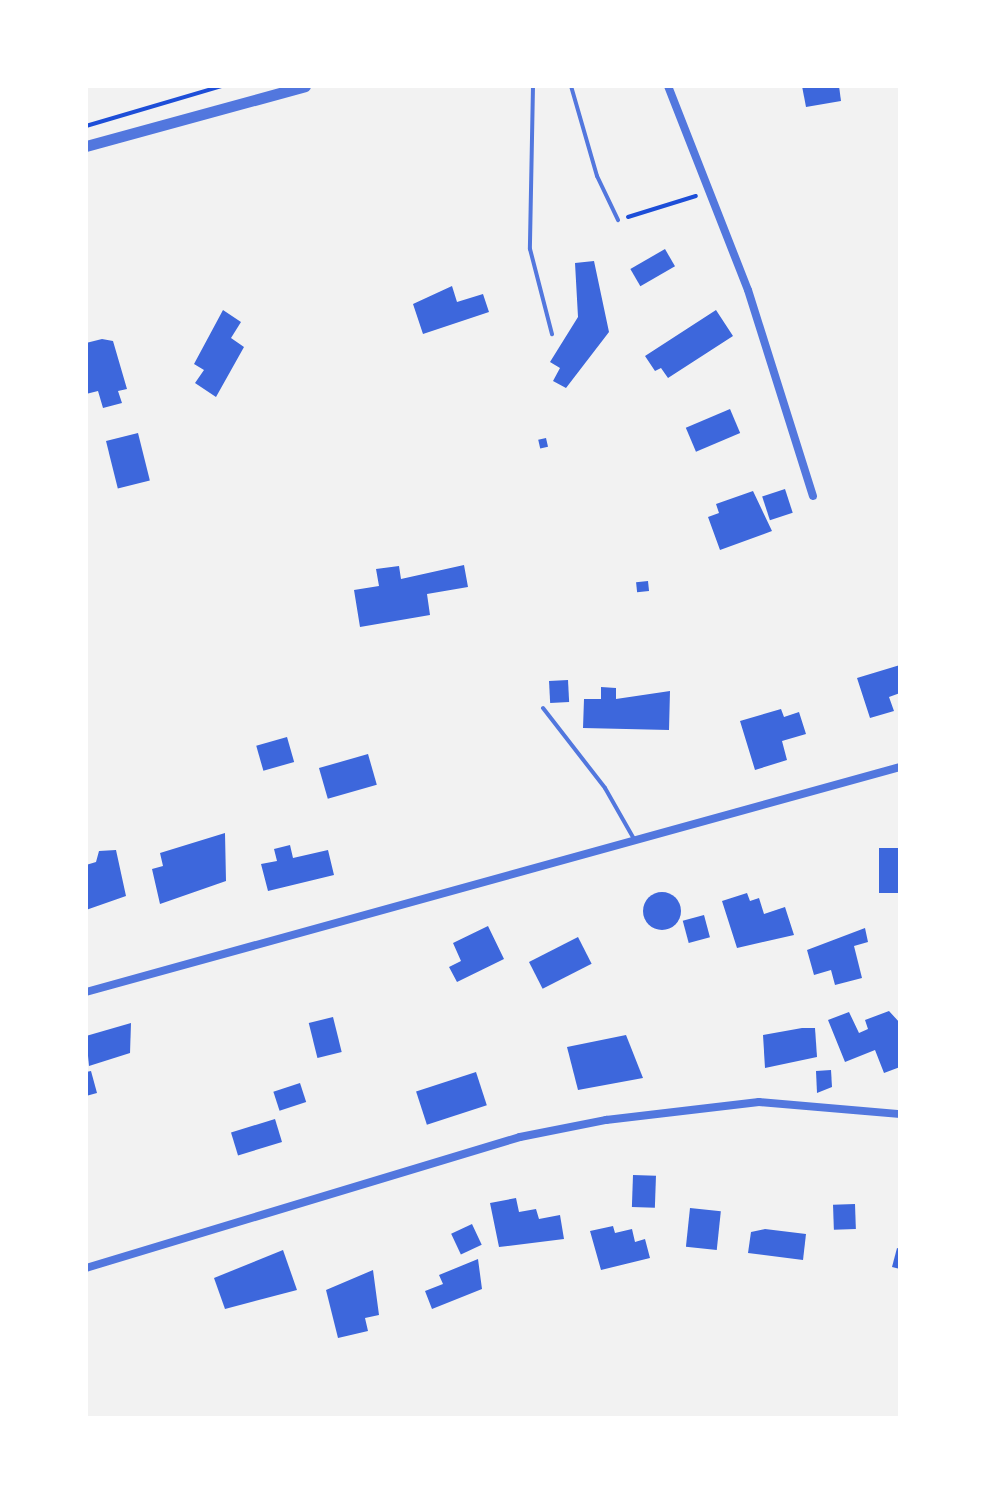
<!DOCTYPE html>
<html>
<head>
<meta charset="utf-8">
<style>
  body { margin:0 }
  #map { position:relative; width:986px; height:1504px; overflow:hidden; background:#f2f2f2; font-family:"Playfair Display",serif }
  div>[style] { position:absolute }
  .building>* { inset:0; background:#3d67dc; transform-origin:0 0 }
  .round { border-radius:50% }
  .path>* { height:4px; margin:-2px; padding:0 2px; transform-origin:2px; border-radius:2px; background:#1d4ed8 }
  .service>* { height:4px; margin:-2px; padding:0 2px; transform-origin:2px; border-radius:2px; background:#5277de }
  .minor>* { height:8px; margin:-4px; padding:0 4px; transform-origin:4px; border-radius:4px; background:#5277de }
  .tertiary>* { height:11px; margin:-5.5px; padding:0 5.5px; transform-origin:5.5px; border-radius:5.5px; background:#5277de }
  span { translate:-50% -50%; white-space:nowrap; text-align:center; line-height:1.15; -webkit-text-stroke:8px #fff; paint-order:stroke }
  .frame { position:absolute; inset:0; border:88px solid #fff; pointer-events:none }
</style>
</head>
<body>
<div id="map">
  <div class="building">
    <i style="clip-path:polygon(802px 86px,839px 86px,841px 101px,806px 107px)"></i>
    <i style="left:665px;top:249px;width:20px;height:40px;rotate:60deg"></i>
    <i style="clip-path:polygon(594px 261px,609px 332px,566px 388px,553px 381px,560px 368px,550px 362px,578px 317px,575px 263px)"></i>
    <i style="clip-path:polygon(452px 286px,457px 302px,483px 294px,489px 312px,423px 334px,413px 304px)"></i>
    <i style="clip-path:polygon(223px 310px,241px 322px,231px 338px,244px 347px,216px 397px,195px 383px,204px 370px,194px 364px)"></i>
    <i style="clip-path:polygon(716px 310px,733px 336px,668px 378px,661px 368px,655px 371px,645px 356px)"></i>
    <i style="clip-path:polygon(102px 339px,113px 341px,127px 389px,118px 391px,122px 403px,103px 408px,98px 391px,86px 394px,86px 343px)"></i>
    <i style="left:730px;top:409px;width:26px;height:48px;rotate:67deg"></i>
    <i style="left:138px;top:433px;width:49px;height:33px;rotate:76deg"></i>
    <i style="left:546px;top:438px;width:9px;height:8px;rotate:77deg"></i>
    <i style="left:785px;top:489px;width:25px;height:24px;rotate:72deg"></i>
    <i style="clip-path:polygon(753px 491px,772px 531px,720px 550px,708px 517px,719px 513px,716px 504px)"></i>
    <i style="clip-path:polygon(464px 565px,468px 587px,427px 594px,430px 615px,360px 627px,354px 590px,379px 586px,376px 569px,399px 566px,401px 579px)"></i>
    <i style="left:648px;top:581px;width:10px;height:12px;rotate:84deg"></i>
    <i style="clip-path:polygon(900px 665px,900px 693px,889px 697px,894px 711px,870px 718px,857px 678px)"></i>
    <i style="left:568px;top:680px;width:22px;height:19px;rotate:87deg"></i>
    <i style="clip-path:polygon(601px 687px,616px 688px,616px 699px,670px 691px,669px 730px,583px 728px,584px 699px,601px 699px)"></i>
    <i style="clip-path:polygon(781px 709px,784px 717px,799px 712px,806px 734px,782px 741px,787px 760px,755px 770px,740px 721px)"></i>
    <i style="left:287px;top:737px;width:26px;height:32px;rotate:74deg"></i>
    <i style="left:368px;top:754px;width:32px;height:51px;rotate:74deg"></i>
    <i style="clip-path:polygon(225px 833px,226px 881px,160px 904px,152px 869px,163px 866px,160px 853px)"></i>
    <i style="clip-path:polygon(290px 845px,293px 858px,328px 850px,334px 875px,268px 891px,261px 864px,277px 861px,274px 849px)"></i>
    <i style="left:879px;top:848px;width:21px;height:45px"></i>
    <i style="clip-path:polygon(116px 850px,126px 896px,86px 910px,86px 865px,96px 862px,99px 851px)"></i>
    <i class="round" style="left:643px;top:892px;width:38px;height:38px"></i>
    <i style="clip-path:polygon(747px 893px,750px 901px,759px 898px,764px 914px,785px 907px,794px 935px,737px 948px,722px 901px)"></i>
    <i style="left:704px;top:915px;width:23px;height:22px;rotate:75deg"></i>
    <i style="clip-path:polygon(488px 926px,504px 959px,457px 982px,449px 967px,461px 961px,453px 943px)"></i>
    <i style="clip-path:polygon(865px 928px,868px 942px,854px 946px,862px 978px,835px 985px,831px 970px,814px 975px,807px 950px)"></i>
    <i style="left:578px;top:937px;width:30px;height:55px;rotate:63deg"></i>
    <i style="clip-path:polygon(889px 1011px,900px 1023px,900px 1067px,884px 1073px,875px 1050px,845px 1062px,828px 1020px,849px 1012px,859px 1033px,868px 1029px,865px 1020px)"></i>
    <i style="left:333px;top:1017px;width:36px;height:25px;rotate:76deg"></i>
    <i style="clip-path:polygon(131px 1023px,130px 1053px,89px 1066px,86px 1036px)"></i>
    <i style="clip-path:polygon(802px 1028px,815px 1028px,817px 1057px,765px 1068px,763px 1035px)"></i>
    <i style="clip-path:polygon(626px 1035px,643px 1078px,578px 1090px,567px 1047px)"></i>
    <i style="clip-path:polygon(831px 1070px,832px 1087px,817px 1093px,816px 1071px)"></i>
    <i style="clip-path:polygon(91px 1071px,97px 1093px,86px 1096px,86px 1072px)"></i>
    <i style="left:476px;top:1072px;width:35px;height:63px;rotate:72deg"></i>
    <i style="left:300px;top:1083px;width:20px;height:28px;rotate:72deg"></i>
    <i style="left:275px;top:1119px;width:24px;height:46px;rotate:73deg"></i>
    <i style="left:633px;top:1175px;width:23px;height:32px;rotate:2deg"></i>
    <i style="clip-path:polygon(516px 1198px,519px 1212px,536px 1209px,539px 1219px,560px 1215px,564px 1239px,499px 1247px,490px 1203px)"></i>
    <i style="left:855px;top:1204px;width:25px;height:22px;rotate:88deg"></i>
    <i style="left:690px;top:1208px;width:31px;height:39px;rotate:6deg"></i>
    <i style="left:472px;top:1224px;width:23px;height:23px;rotate:65deg"></i>
    <i style="clip-path:polygon(613px 1226px,615px 1233px,632px 1229px,635px 1242px,645px 1239px,650px 1258px,601px 1270px,590px 1231px)"></i>
    <i style="clip-path:polygon(765px 1229px,806px 1234px,803px 1260px,748px 1253px,751px 1232px)"></i>
    <i style="clip-path:polygon(897px 1248px,900px 1249px,900px 1269px,892px 1267px)"></i>
    <i style="clip-path:polygon(283px 1250px,297px 1290px,225px 1309px,214px 1278px)"></i>
    <i style="clip-path:polygon(478px 1259px,482px 1289px,432px 1309px,425px 1291px,443px 1284px,439px 1275px)"></i>
    <i style="clip-path:polygon(373px 1270px,379px 1315px,365px 1318px,368px 1331px,338px 1338px,326px 1290px)"></i>
  </div>
  <div class="path">
    <i style="left:86px;top:126px;width:142px;rotate:-16.4deg"></i>
    <i style="left:628px;top:217px;width:71px;rotate:-17.2deg"></i>
  </div>
  <div class="service">
    <i style="left:533px;top:86px;width:163px;rotate:91.1deg"></i>
    <i style="left:530px;top:249px;width:88px;rotate:75.5deg"></i>
    <i style="left:571px;top:86px;width:94px;rotate:73.9deg"></i>
    <i style="left:597px;top:176px;width:49px;rotate:64.5deg"></i>
    <i style="left:543px;top:708px;width:101px;rotate:52.2deg"></i>
    <i style="left:605px;top:788px;width:59px;rotate:60.4deg"></i>
  </div>
  <div class="minor">
    <i style="left:668px;top:86px;width:219px;rotate:68.6deg"></i>
    <i style="left:748px;top:290px;width:216px;rotate:72.5deg"></i>
    <i style="left:86px;top:992px;width:845px;rotate:-15.45deg"></i>
    <i style="left:86px;top:1268px;width:453px;rotate:-16.8deg"></i>
    <i style="left:520px;top:1137px;width:88px;rotate:-11.2deg"></i>
    <i style="left:606px;top:1120px;width:154px;rotate:-6.7deg"></i>
    <i style="left:759px;top:1102px;width:142px;rotate:4.9deg"></i>
  </div>
  <div class="tertiary">
    <i style="left:86px;top:146px;width:227px;rotate:-15.3deg"></i>
  </div>
  <div class="frame"></div>
</div>
</body>
</html>
